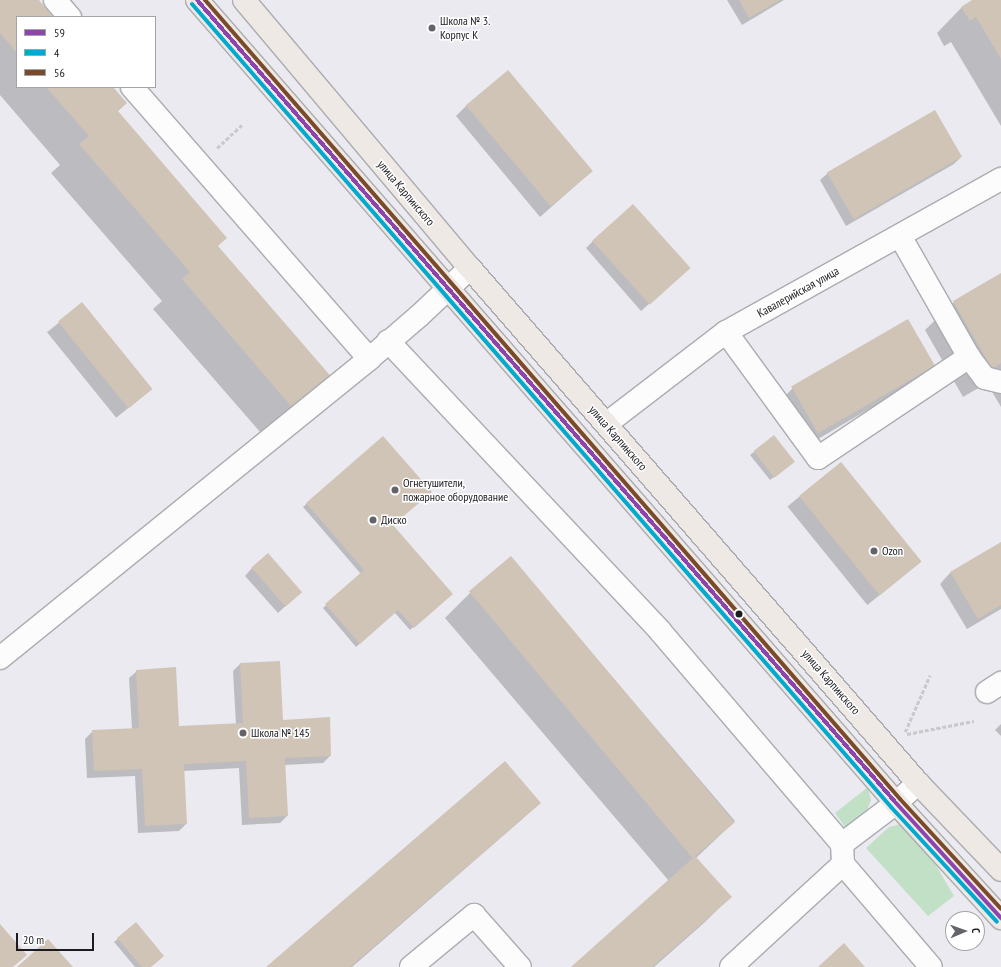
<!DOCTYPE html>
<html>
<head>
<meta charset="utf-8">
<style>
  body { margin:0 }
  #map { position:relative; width:1001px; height:967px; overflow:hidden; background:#eaeaf0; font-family:"PT Sans Narrow",sans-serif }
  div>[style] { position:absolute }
  .green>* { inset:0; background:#c2e0c5 }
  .shadow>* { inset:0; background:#0003; transform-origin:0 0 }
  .building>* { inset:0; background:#d0c4b6; transform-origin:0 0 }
  .path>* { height:2.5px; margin-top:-1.25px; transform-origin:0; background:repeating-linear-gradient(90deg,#c9c9cc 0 4px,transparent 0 6px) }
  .roads { filter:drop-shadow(1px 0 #abacb0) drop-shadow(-1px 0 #abacb0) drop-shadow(0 1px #abacb0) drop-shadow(0 -1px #abacb0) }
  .minor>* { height:22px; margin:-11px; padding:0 11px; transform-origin:11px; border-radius:11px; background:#fcfcfd }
  .major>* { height:22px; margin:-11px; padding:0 11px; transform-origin:11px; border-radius:11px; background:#eee9e4 }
  .bus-1>* { height:4px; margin:-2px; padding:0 2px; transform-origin:2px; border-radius:2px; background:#8e44ad }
  .bus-2>* { height:4px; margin:-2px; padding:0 2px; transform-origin:2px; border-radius:2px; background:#00a9ce }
  .bus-3>* { height:4px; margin:-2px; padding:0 2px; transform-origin:2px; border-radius:2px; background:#7a4b2a }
  .dots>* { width:11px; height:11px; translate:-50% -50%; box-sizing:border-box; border:2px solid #fff; border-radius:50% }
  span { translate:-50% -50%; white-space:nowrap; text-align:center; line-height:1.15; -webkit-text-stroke:3px #fff; paint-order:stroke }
  .poi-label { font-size:12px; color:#1b1c20 }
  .left { translate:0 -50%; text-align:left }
  .street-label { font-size:12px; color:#1b1c20 }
  .legend { position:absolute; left:16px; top:16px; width:140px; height:72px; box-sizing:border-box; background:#fff; border:1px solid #a4a4a6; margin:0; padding:5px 7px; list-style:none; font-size:12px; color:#1b1c20 }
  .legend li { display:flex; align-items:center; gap:8px; height:20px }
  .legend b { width:20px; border:1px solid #a4a4a6 }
  .north { position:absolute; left:945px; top:911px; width:40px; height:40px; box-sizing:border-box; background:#fff; border:1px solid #a4a4a6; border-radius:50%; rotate:88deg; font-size:11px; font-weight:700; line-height:16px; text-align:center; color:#1b1c20 }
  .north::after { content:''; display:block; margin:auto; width:14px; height:18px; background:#636469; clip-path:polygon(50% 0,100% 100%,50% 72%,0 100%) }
  .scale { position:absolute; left:16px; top:933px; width:78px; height:18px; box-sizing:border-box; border:2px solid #1b1c20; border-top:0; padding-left:5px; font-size:12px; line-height:14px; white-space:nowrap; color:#1b1c20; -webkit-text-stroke:3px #fff; paint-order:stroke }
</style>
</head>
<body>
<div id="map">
  <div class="green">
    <i style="clip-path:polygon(868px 787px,871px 800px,867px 810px,845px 827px,835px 813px)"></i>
    <i style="clip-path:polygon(901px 824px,921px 840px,954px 896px,928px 916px,866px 848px,889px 827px)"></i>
  </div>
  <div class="shadow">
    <i style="clip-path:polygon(0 0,37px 0,52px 17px,17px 17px,17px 87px,112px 87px,126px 103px,117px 112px,217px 246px,332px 380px,267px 440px,153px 309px,162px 301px,51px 173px,60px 165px,0 95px)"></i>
    <i style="clip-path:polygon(727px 0,784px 0,742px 25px)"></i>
    <i style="clip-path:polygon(974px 0,1001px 0,1001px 126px,951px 42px,944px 46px,937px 33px,962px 7px)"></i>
    <i style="clip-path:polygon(467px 105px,592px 171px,540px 217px,456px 116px)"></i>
    <i style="clip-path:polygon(935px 111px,961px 157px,954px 164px,846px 226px,820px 180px,828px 173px)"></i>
    <i style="clip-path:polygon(593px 241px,681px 275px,641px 311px,586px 248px)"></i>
    <i style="clip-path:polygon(1001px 274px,1001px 407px,987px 383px,963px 397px,925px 330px,954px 302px)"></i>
    <i style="left:82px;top:304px;width:110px;height:45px;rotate:51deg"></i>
    <i style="clip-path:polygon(934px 366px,923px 377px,808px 445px,782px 399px,793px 388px)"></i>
    <i style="clip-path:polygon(774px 436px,790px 465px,770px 480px,750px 455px)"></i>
    <i style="clip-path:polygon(383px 437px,392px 525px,448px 597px,410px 630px,395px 613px,356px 647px,323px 608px,361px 574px,303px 507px)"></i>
    <i style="left:841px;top:463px;width:127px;height:69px;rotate:51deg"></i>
    <i style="clip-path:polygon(1001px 543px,1001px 609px,967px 629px,940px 584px,950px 573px)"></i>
    <i style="clip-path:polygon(511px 558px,735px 821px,696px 858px,730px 897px,705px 922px,654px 967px,572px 967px,669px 881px,445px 618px,470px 593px)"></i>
    <i style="clip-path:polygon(252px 568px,293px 599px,278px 613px,245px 576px)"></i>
    <i style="clip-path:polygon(240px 664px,282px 721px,330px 756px,323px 763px,284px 765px,287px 816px,280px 823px,242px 825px,239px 768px,183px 771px,186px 824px,179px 831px,138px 833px,135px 776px,87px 778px,85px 739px,93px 731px,132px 729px,129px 678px,137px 671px,178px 727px,236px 725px,233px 671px)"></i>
    <i style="clip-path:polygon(1001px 724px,1001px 736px,995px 730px)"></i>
    <i style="clip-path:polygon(539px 803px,519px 822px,352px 967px,268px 967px)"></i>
    <i style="clip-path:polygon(136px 923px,150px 967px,135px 967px,114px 942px)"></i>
  </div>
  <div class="building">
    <i style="clip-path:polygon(0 0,39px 0,53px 17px,17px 17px,17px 53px,0 33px)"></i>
    <i style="clip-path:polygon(739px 0,780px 0,749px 18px)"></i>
    <i style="clip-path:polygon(972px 0,1001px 0,1001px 59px,976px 17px,970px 21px,961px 7px)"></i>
    <i style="left:508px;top:70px;width:132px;height:55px;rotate:50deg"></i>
    <i style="clip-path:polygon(46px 87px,113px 87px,127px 103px,118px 111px,227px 238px,218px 246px,334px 380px,296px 412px,182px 279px,190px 272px,79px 144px,89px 136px)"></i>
    <i style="left:935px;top:110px;width:54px;height:125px;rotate:60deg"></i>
    <i style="left:633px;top:204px;width:86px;height:55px;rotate:48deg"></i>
    <i style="clip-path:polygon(1001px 273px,1001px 363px,992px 369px,953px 301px)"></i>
    <i style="left:82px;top:302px;width:112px;height:31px;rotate:51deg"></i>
    <i style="left:908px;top:319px;width:54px;height:135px;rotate:60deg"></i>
    <i style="left:774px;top:435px;width:34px;height:26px;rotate:52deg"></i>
    <i style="clip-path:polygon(383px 436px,432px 492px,393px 525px,453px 594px,414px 628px,398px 610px,360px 644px,325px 604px,364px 570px,306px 503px)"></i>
    <i style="left:841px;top:462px;width:128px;height:54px;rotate:51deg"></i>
    <i style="clip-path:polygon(1001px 542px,1001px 605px,978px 619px,950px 572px)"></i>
    <i style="left:268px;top:553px;width:52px;height:22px;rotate:49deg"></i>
    <i style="left:511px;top:556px;width:348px;height:55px;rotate:50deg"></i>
    <i style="clip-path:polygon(280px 661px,283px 720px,330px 717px,331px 756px,285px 758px,288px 816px,249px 818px,246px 761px,184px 764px,187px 824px,145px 826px,142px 769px,94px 771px,92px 730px,139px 728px,136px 670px,176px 667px,179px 726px,243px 723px,240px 663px)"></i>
    <i style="clip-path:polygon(505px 761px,541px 803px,350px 967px,266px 967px)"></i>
    <i style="clip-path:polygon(695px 856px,732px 897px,652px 967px,571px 967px)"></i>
    <i style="clip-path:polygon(136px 922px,164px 956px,151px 967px,142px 967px,117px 938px)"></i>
    <i style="clip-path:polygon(0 924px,27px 955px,13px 967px,0 967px)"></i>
    <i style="clip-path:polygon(48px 939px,73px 967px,17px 967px)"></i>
    <i style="clip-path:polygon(844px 943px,865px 967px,818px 967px)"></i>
  </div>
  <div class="path">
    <i style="left:217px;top:148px;width:35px;rotate:-43deg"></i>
    <i style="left:905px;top:732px;width:62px;rotate:-66.3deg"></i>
    <i style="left:907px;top:734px;width:68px;rotate:-11deg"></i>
  </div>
  <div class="roads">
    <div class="minor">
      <i style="left:55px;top:0;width:23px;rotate:49deg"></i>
      <i style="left:132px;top:87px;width:361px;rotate:48.9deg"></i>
      <i style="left:900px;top:236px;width:139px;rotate:60.3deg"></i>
      <i style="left:969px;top:357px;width:26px;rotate:53deg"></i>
      <i style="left:985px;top:378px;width:16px;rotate:14deg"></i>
      <i style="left:726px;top:332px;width:156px;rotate:53.9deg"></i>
      <i style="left:818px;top:458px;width:182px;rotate:-33.8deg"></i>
      <i style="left:388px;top:341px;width:398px;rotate:46.8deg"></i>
      <i style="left:660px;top:631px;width:280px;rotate:49.5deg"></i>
      <i style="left:842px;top:844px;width:20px;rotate:87deg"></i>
      <i style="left:843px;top:864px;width:152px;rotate:137.4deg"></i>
      <i style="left:606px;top:424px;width:151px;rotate:-37.5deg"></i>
      <i style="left:726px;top:332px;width:315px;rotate:-29.1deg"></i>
      <i style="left:0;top:658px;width:475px;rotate:-39deg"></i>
      <i style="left:369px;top:359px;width:66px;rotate:-40.7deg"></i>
      <i style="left:419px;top:316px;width:70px;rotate:-43.3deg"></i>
      <i style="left:987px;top:692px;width:17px;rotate:-33deg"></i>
      <i style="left:842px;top:844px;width:68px;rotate:-37.2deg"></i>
      <i style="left:896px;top:803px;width:30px;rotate:-42deg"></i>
      <i style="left:843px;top:864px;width:135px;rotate:49.5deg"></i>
      <i style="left:411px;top:967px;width:82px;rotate:-39.5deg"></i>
      <i style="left:474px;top:915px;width:69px;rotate:48.5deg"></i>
    </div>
    <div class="major">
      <i style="left:197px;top:0;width:1065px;rotate:48.96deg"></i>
      <i style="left:896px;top:803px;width:156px;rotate:47.6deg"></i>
      <i style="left:244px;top:0;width:351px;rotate:49.9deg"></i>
      <i style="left:470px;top:268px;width:683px;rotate:48.98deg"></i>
      <i style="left:918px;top:783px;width:120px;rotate:46.3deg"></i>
    </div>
  </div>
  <div class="bus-1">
    <i style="left:197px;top:0;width:1065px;rotate:48.96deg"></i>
    <i style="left:896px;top:803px;width:156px;rotate:47.6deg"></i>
  </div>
  <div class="bus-2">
    <i style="left:192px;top:4px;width:1065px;rotate:48.96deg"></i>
    <i style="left:891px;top:807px;width:156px;rotate:47.3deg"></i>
  </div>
  <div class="bus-3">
    <i style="left:205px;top:0;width:1059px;rotate:48.98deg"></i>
    <i style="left:900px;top:799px;width:149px;rotate:47.4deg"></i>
  </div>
  <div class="dots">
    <i style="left:432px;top:28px;background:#636469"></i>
    <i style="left:395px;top:490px;background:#636469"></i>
    <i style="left:373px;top:520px;background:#636469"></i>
    <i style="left:874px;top:551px;background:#636469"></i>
    <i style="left:739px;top:614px;background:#1b1c20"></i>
    <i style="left:243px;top:733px;background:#636469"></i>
  </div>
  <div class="poi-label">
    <span class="left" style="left:440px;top:28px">Школа № 3.<br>Корпус К</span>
    <span class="left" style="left:403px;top:490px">Огнетушители,<br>пожарное оборудование</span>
    <span class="left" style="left:381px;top:520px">Диско</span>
    <span class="left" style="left:882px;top:551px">Ozon</span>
    <span class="left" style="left:251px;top:733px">Школа № 145</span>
  </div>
  <div class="street-label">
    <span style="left:406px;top:193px;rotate:50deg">улица Карпинского</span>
    <span style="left:798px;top:292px;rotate:-29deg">Кавалерийская улица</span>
    <span style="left:618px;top:438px;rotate:49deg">улица Карпинского</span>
    <span style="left:831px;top:682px;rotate:49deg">улица Карпинского</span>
  </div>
  <ul class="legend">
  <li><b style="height:5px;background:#8e44ad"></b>59</li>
  <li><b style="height:5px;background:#00a9ce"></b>4</li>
  <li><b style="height:5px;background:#7a4b2a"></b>56</li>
  </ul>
  <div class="north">С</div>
  <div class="scale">20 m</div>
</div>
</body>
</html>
